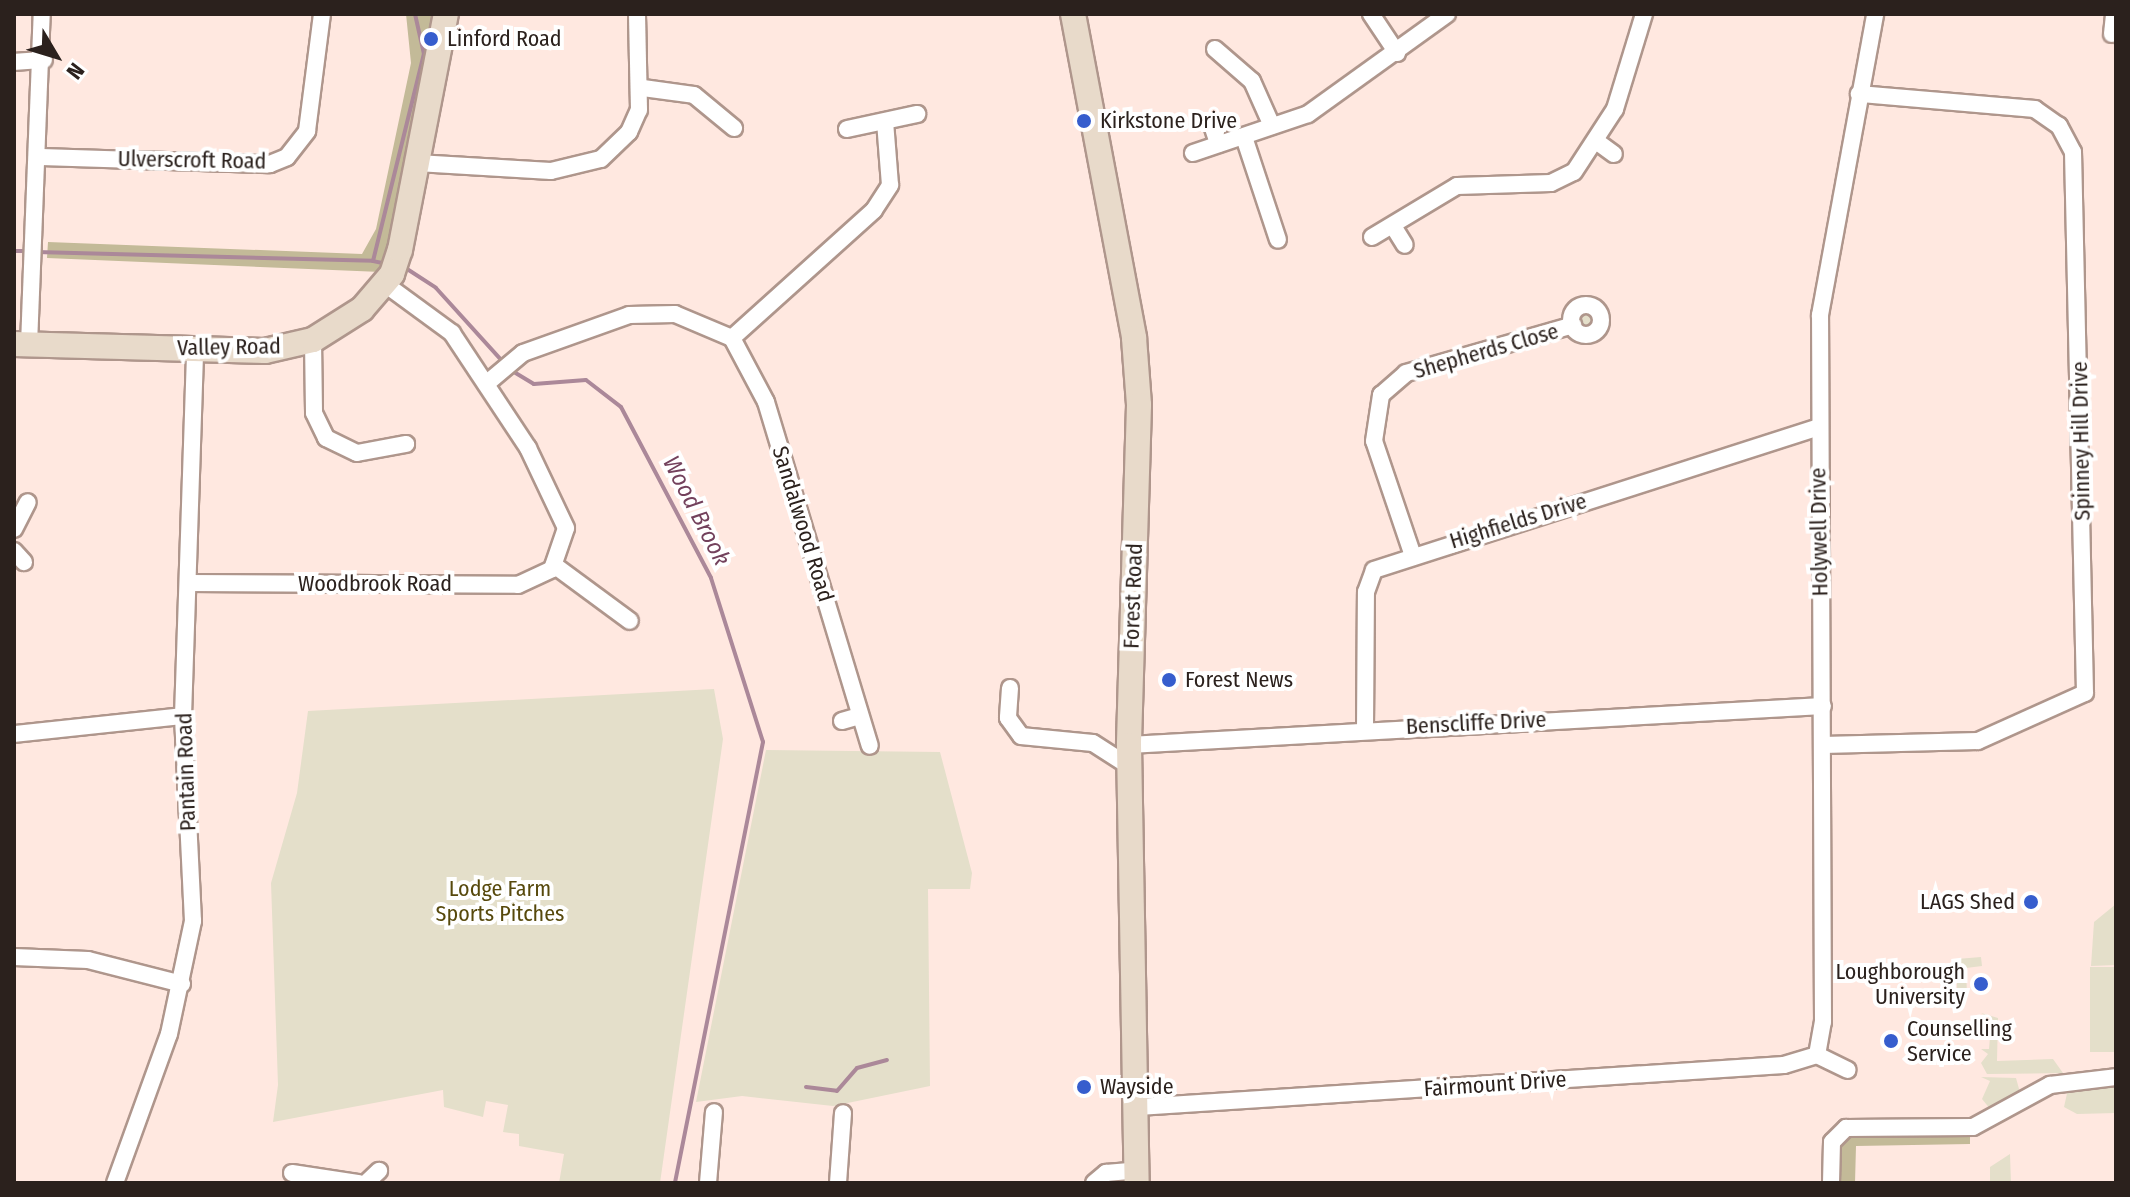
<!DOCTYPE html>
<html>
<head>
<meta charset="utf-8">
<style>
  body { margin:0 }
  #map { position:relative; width:2130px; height:1197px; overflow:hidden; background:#ffe8e0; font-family:"Fira Sans Condensed",sans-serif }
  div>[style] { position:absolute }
  .green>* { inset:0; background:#e4dfca; transform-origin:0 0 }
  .round { border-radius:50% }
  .forest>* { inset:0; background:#c3ba98 }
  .stream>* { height:4px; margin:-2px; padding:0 2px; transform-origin:2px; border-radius:2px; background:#ab8899 }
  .roads { filter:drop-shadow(2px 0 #af968c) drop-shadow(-2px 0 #af968c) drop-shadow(0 2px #af968c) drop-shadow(0 -2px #af968c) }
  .street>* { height:16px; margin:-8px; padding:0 8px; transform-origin:8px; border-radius:8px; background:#fff }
  .street>.ring { margin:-8px; padding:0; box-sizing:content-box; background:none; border:16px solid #fff; border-radius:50% }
  .secondary>* { height:24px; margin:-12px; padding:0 12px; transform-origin:12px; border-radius:12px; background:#e8daca }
  .dots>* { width:22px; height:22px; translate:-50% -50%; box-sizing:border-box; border:4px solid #fff; border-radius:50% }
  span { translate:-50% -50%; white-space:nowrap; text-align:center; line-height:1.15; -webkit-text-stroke:8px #fff; paint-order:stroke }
  .poi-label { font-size:22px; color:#2b211d }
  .left { translate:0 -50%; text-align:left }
  .right { translate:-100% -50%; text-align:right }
  .street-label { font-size:22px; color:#2b211d }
  .park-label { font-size:22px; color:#57490c }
  .water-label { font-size:24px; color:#73415c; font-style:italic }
  .frame { position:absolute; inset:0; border:16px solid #2b211d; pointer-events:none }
  .north { position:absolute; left:16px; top:16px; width:80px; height:80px; -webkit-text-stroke:6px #fff; paint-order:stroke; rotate:128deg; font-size:22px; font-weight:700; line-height:32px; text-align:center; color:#2b211d }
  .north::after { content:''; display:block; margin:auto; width:28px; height:36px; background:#2b211d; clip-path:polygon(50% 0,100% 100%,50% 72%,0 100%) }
</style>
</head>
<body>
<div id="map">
  <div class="green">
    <i class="round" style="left:1571px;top:305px;width:30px;height:30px"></i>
    <i style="clip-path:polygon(714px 689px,723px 739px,660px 1183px,559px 1183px,564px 1154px,519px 1146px,519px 1134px,503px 1132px,508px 1105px,486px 1101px,483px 1117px,444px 1107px,443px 1090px,273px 1122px,278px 1085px,271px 883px,297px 793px,308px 711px)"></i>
    <i style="clip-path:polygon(766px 750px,940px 752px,972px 873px,970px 889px,928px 889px,930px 1086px,833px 1106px,742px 1096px,696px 1102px)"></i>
    <i style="clip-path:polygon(2116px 904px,2116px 965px,2091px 966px,2094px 922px)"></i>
    <i style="clip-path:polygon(1981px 957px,1982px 966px,1966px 968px,1967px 995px,1957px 995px,1957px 959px)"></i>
    <i style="left:2116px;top:967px;width:85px;height:26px;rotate:90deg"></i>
    <i style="clip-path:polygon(1981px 1013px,1998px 1018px,1997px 1061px,2053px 1059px,2063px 1073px,1987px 1074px,1981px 1063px,1988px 1054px,1981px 1049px,1989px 1049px,1990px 1037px,1982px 1031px,1991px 1031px,1992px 1020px)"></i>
    <i style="clip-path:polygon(1981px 1077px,2016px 1078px,2021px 1096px,1991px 1110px,1982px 1099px,1990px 1081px)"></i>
    <i style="clip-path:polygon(2116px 1087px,2116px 1113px,2077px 1114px,2064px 1107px,2068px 1089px)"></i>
    <i style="clip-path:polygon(2010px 1154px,2011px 1183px,1990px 1183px,1990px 1167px)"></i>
  </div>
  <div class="forest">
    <i style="clip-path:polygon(406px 14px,437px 14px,381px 272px,47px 258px,48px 242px,362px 254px,376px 229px,411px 63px)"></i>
    <i style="clip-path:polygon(1970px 1130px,1970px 1144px,1856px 1146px,1855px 1183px,1835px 1183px,1836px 1144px,1846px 1132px)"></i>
  </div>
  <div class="stream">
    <i style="left:14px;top:251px;width:14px"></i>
    <i style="left:36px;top:252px;width:337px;rotate:1.5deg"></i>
    <i style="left:387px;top:264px;width:14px;rotate:-168deg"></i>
    <i style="left:373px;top:261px;width:213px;rotate:-76.2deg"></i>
    <i style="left:424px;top:54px;width:41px;rotate:-102.7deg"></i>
    <i style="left:404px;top:267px;width:38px;rotate:33deg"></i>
    <i style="left:436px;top:288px;width:100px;rotate:47.8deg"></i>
    <i style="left:509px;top:369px;width:29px;rotate:31deg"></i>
    <i style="left:534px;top:384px;width:52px;rotate:-4.4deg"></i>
    <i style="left:586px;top:380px;width:44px;rotate:37.6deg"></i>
    <i style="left:621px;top:407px;width:193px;rotate:62.2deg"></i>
    <i style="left:711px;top:578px;width:172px;rotate:72.4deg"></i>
    <i style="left:763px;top:742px;width:450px;rotate:101.3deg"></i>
    <i style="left:806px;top:1087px;width:31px;rotate:7deg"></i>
    <i style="left:837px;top:1091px;width:30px;rotate:-49deg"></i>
    <i style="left:857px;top:1068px;width:31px;rotate:-15deg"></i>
  </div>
  <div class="roads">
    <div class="street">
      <i style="left:1371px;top:14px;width:47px;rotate:56.3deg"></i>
      <i style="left:2112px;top:34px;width:20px;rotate:-84deg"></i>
      <i style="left:1215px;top:49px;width:49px;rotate:40.9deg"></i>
      <i style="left:1252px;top:81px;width:49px;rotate:66deg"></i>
      <i style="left:14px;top:62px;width:30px;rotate:-4deg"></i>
      <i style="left:643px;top:88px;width:51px;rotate:7.8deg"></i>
      <i style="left:694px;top:95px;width:52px;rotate:39.5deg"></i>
      <i style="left:1212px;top:125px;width:20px;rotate:72deg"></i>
      <i style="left:847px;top:129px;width:72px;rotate:-12.1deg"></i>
      <i style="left:1244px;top:137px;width:108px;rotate:71.7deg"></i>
      <i style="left:1596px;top:141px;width:22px;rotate:36deg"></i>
      <i style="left:1193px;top:153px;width:121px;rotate:-18.7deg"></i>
      <i style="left:1308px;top:114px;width:171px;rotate:-35.7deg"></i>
      <i style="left:41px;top:157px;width:229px;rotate:1.8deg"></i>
      <i style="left:270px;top:164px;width:18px;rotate:-22deg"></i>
      <i style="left:287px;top:157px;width:33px;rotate:-52deg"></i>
      <i style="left:307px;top:131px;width:118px;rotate:-82.7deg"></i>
      <i style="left:417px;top:163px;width:134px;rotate:3.4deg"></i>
      <i style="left:551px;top:171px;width:51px;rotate:-13.5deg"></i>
      <i style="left:601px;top:159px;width:39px;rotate:-44deg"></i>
      <i style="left:629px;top:132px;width:24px;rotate:-66deg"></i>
      <i style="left:639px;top:110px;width:96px;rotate:-91.2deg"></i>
      <i style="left:1393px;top:226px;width:22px;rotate:58deg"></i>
      <i style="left:1372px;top:237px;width:99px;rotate:-31deg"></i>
      <i style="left:1457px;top:186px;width:94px;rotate:-1.8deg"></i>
      <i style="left:1551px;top:183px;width:25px;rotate:-26deg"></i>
      <i style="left:1574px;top:172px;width:75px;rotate:-56.9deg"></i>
      <i style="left:1615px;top:109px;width:99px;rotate:-73deg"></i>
      <i class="ring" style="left:1571px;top:305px;width:14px;height:14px"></i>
      <i style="left:732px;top:338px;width:191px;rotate:-42deg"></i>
      <i style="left:874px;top:210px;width:30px;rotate:-57deg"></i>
      <i style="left:890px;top:185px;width:63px;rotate:-94.5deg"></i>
      <i style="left:313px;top:340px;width:73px;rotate:89.2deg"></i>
      <i style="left:314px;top:413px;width:28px;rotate:64deg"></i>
      <i style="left:326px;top:438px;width:34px;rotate:26deg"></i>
      <i style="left:357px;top:453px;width:50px;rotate:-10.4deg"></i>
      <i style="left:29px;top:345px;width:331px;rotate:-87.8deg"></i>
      <i style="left:486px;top:384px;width:48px;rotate:-40deg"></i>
      <i style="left:523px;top:353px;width:113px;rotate:-19.7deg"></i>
      <i style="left:629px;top:315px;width:46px;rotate:-1.2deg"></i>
      <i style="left:675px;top:314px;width:62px;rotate:22.8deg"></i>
      <i style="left:732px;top:338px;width:72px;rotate:62deg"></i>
      <i style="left:766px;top:402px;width:359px;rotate:73.2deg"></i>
      <i style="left:14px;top:529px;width:30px;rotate:-63deg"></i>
      <i style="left:14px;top:551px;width:15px;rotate:48deg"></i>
      <i style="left:1412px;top:553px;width:118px;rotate:-108.7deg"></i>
      <i style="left:1374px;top:441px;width:47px;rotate:-81.3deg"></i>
      <i style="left:1381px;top:395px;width:33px;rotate:-41deg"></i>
      <i style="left:1406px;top:373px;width:174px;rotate:-16deg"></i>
      <i style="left:554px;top:565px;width:94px;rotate:36.4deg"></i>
      <i style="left:189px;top:583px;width:329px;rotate:0.3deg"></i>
      <i style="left:518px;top:585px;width:38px;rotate:-25deg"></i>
      <i style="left:552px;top:569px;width:43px;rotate:-71.1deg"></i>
      <i style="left:566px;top:528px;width:89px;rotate:-115.4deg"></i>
      <i style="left:528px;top:448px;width:138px;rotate:-123.5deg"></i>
      <i style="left:452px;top:333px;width:83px;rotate:-143.8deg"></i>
      <i style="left:1010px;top:688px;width:30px;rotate:94deg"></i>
      <i style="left:1008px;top:718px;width:22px;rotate:54deg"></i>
      <i style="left:1021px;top:736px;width:72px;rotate:5.6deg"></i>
      <i style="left:1093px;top:743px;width:43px;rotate:32.6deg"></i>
      <i style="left:842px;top:721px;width:19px;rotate:-16deg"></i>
      <i style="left:1365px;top:729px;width:137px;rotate:-89.6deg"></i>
      <i style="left:1366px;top:592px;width:23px;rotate:-70deg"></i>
      <i style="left:1374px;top:570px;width:464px;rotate:-17.8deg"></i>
      <i style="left:14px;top:734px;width:170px;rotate:-6.1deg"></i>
      <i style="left:1129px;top:745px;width:695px;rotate:-3.22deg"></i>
      <i style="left:1823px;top:745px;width:155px;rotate:-1.5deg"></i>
      <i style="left:1978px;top:741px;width:117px;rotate:-24.2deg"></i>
      <i style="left:2085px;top:693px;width:541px;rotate:-91.27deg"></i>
      <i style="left:2073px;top:152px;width:30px;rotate:-118deg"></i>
      <i style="left:2059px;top:126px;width:29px;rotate:-145deg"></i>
      <i style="left:2035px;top:109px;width:177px;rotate:-175.1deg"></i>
      <i style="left:14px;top:957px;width:74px;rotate:2.3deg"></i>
      <i style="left:88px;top:960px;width:97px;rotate:14.3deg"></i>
      <i style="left:1817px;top:1055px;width:34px;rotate:-80deg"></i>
      <i style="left:1823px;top:1022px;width:707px;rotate:-90.24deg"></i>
      <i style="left:1820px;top:315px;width:306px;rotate:-79.6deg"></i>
      <i style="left:1138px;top:1107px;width:647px;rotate:-3.72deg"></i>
      <i style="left:1784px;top:1065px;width:34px;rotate:-17deg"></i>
      <i style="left:1817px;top:1055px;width:34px;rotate:26deg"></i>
      <i style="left:292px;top:1173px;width:68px;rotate:8.5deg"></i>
      <i style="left:115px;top:1183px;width:158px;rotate:-70.1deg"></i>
      <i style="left:169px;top:1034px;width:116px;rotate:-78deg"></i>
      <i style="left:193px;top:921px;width:205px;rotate:-92.8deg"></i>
      <i style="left:183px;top:716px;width:368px;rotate:-88.1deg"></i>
      <i style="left:366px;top:1183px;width:18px;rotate:-43deg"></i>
      <i style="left:708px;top:1183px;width:71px;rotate:-85.2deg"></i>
      <i style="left:838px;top:1183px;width:70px;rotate:-85.9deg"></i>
      <i style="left:1094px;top:1183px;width:16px;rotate:-40deg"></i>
      <i style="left:1106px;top:1173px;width:32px;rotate:-5deg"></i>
      <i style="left:1831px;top:1183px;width:41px;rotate:-88.6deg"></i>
      <i style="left:1832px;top:1142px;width:20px;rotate:-45deg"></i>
      <i style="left:1846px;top:1128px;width:127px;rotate:-0.5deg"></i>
      <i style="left:1973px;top:1127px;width:88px;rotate:-28.6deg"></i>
      <i style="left:2050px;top:1085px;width:66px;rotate:-6.9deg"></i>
    </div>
    <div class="secondary">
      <i style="left:1073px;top:14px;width:330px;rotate:79.3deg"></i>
      <i style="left:1134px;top:338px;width:67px;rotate:85.7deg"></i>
      <i style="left:1139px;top:405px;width:340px;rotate:91.7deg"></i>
      <i style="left:1129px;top:745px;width:438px;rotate:89deg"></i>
      <i style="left:14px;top:344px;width:251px;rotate:1.6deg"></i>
      <i style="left:265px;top:351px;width:49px;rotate:-12.9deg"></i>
      <i style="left:313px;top:340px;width:58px;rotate:-32.3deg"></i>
      <i style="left:362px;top:309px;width:46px;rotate:-49.4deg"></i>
      <i style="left:392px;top:274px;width:25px;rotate:-72deg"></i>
      <i style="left:400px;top:250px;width:240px;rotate:-79deg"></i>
    </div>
  </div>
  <div class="dots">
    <i style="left:431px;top:39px;background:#365dcd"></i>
    <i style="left:1084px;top:121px;background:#365dcd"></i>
    <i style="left:1169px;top:680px;background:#365dcd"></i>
    <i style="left:2031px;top:902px;background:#365dcd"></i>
    <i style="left:1981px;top:984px;background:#365dcd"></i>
    <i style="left:1891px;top:1041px;background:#365dcd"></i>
    <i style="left:1084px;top:1087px;background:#365dcd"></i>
  </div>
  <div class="poi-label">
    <span class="left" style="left:447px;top:39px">Linford Road</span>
    <span class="left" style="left:1100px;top:121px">Kirkstone Drive</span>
    <span class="left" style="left:1185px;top:680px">Forest News</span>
    <span class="right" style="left:2015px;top:902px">LAGS Shed</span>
    <span class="right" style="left:1965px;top:984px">Loughborough<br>University</span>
    <span class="left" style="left:1907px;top:1041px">Counselling<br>Service</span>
    <span class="left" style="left:1100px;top:1087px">Wayside</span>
  </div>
  <div class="street-label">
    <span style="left:192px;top:160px;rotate:1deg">Ulverscroft Road</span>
    <span style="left:229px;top:347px;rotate:-1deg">Valley Road</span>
    <span style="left:1486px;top:351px;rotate:-16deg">Shepherds Close</span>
    <span style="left:2081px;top:441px;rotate:-91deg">Spinney Hill Drive</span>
    <span style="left:1518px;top:521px;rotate:-17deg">Highfields Drive</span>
    <span style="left:803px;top:524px;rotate:73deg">Sandalwood Road</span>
    <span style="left:1819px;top:532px;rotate:-91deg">Holywell Drive</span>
    <span style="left:375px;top:584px">Woodbrook Road</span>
    <span style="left:1133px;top:596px;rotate:-88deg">Forest Road</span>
    <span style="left:1476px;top:723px;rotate:-3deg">Benscliffe Drive</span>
    <span style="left:186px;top:772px;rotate:-92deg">Pantain Road</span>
    <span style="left:1495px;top:1084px;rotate:-4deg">Fairmount Drive</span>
  </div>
  <div class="park-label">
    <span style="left:500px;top:901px">Lodge Farm<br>Sports Pitches</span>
  </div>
  <div class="water-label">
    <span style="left:696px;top:511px;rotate:63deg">Wood Brook</span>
  </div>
  <div class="frame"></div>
  <div class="north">N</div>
</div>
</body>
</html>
